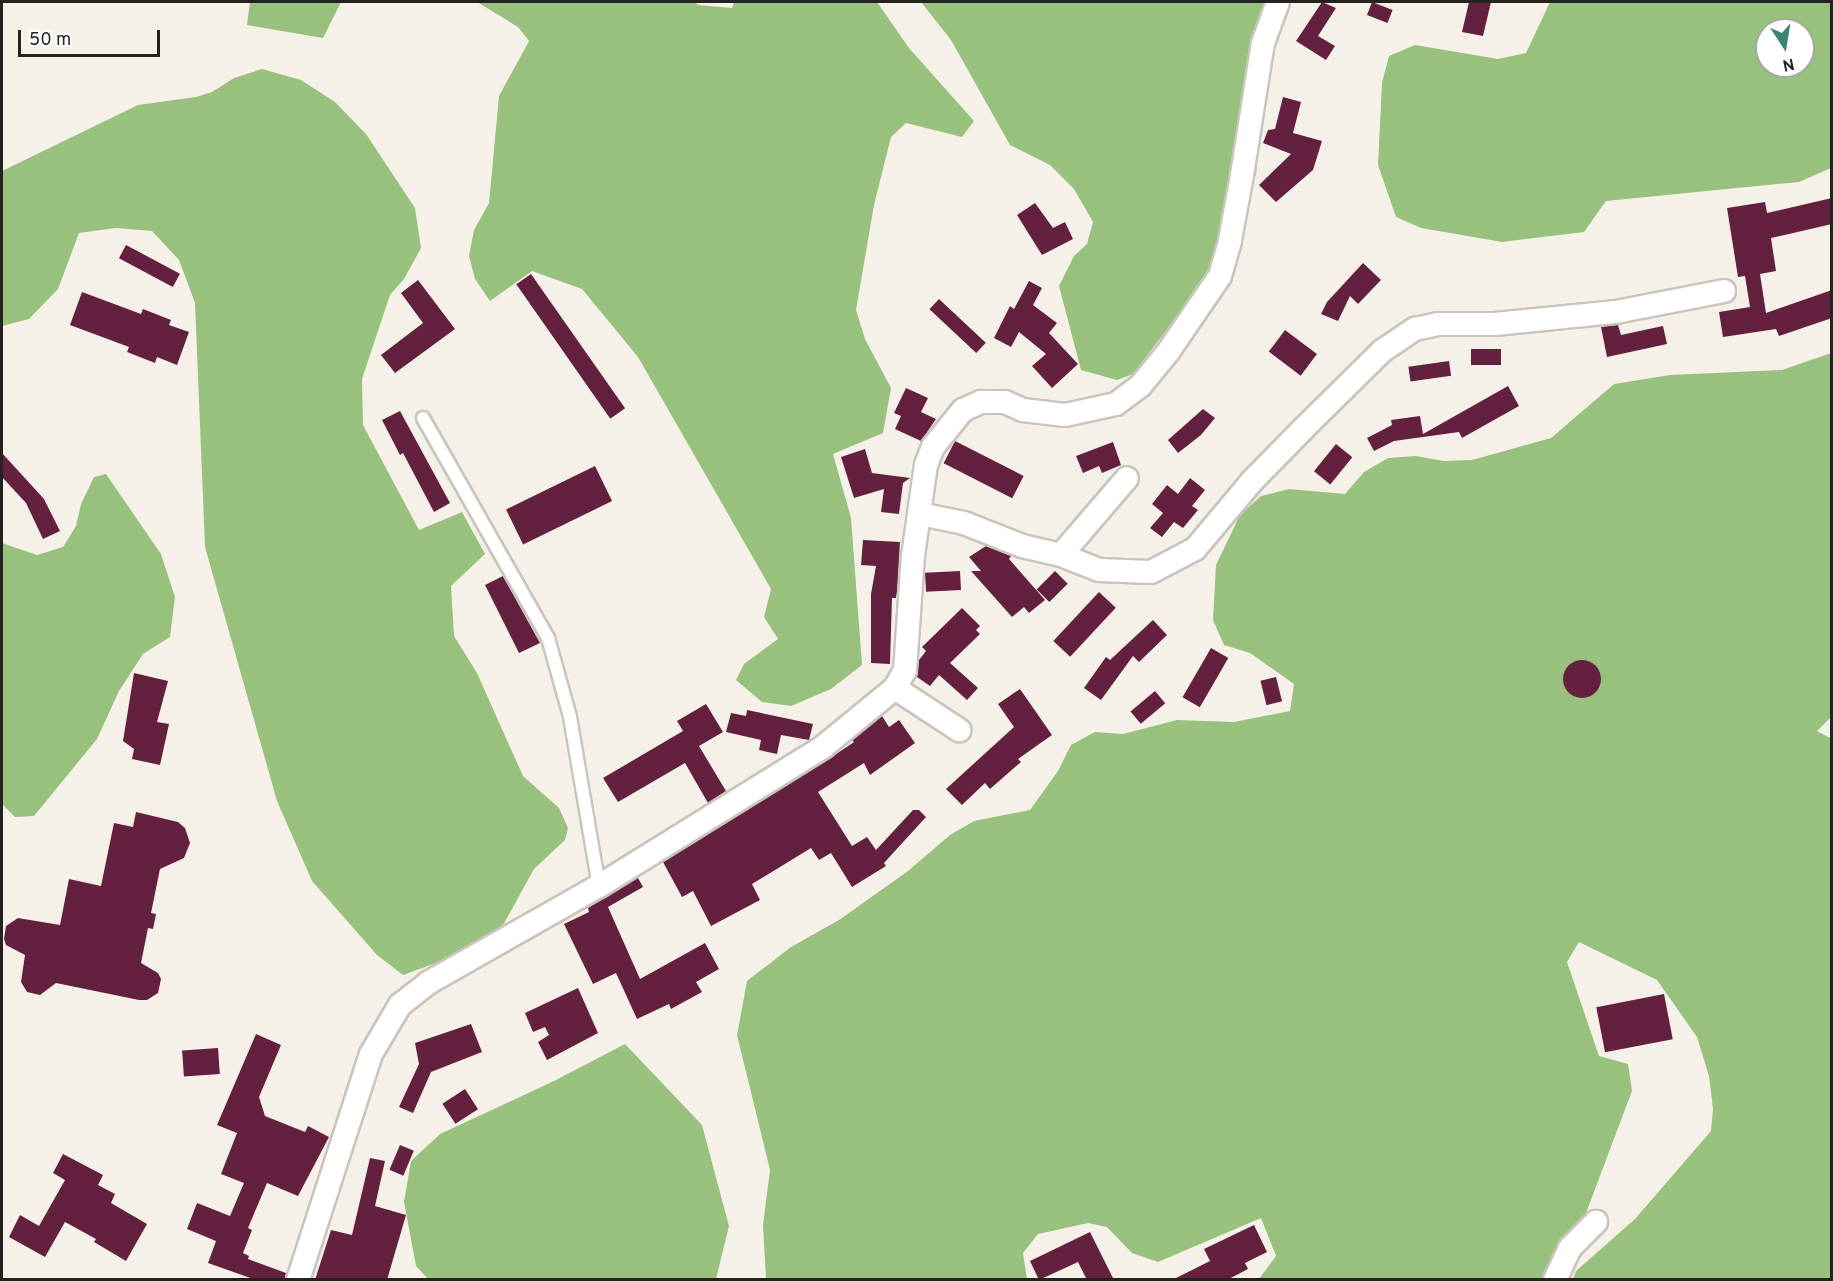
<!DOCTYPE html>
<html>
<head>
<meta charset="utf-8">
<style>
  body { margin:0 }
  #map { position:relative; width:1833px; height:1281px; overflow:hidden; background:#f6f1e8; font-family:Overpass,sans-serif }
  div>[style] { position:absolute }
  .forest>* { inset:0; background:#98c17e }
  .building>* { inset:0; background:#64213f; transform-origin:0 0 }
  .round { border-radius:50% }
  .roads { filter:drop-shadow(2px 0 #c9c5bc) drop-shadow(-2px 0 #c9c5bc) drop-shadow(0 2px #c9c5bc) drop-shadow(0 -2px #c9c5bc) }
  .service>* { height:12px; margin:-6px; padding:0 6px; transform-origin:6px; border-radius:6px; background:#fff }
  .minor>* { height:22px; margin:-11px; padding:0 11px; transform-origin:11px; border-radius:11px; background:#fff }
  span { translate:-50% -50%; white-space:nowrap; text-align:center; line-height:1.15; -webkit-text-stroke:6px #fff; paint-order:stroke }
  .frame { position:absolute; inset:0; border:3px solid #24231f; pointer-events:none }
  .north { position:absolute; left:1755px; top:18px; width:60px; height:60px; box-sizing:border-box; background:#fff; border:2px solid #a7a7a5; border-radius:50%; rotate:168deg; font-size:16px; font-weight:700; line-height:24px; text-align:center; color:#24231f }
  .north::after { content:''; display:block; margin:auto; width:21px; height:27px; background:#3f8377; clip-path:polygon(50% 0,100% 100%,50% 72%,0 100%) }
  .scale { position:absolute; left:18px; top:30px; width:142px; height:27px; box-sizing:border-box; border:3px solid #24231f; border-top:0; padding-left:8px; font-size:18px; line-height:21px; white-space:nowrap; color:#24231f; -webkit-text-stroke:4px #fff; paint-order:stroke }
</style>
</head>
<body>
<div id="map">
  <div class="forest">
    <i style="clip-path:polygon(250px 2px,341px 2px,323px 38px,247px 25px)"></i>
    <i style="clip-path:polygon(477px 2px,695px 2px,698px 5px,732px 8px,734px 2px,877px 2px,909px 48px,974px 121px,962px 137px,906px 123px,891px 137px,874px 205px,856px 310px,865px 339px,891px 388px,883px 433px,833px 454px,851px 518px,862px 665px,831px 689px,791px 706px,762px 702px,736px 680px,744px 664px,778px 639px,764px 617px,771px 589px,638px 357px,582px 289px,532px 271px,490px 301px,475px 279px,469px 256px,474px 230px,489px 203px,499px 96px,529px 41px,518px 27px)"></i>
    <i style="clip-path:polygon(921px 2px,1272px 2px,1256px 175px,1213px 269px,1133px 374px,1117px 380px,1081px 370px,1059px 286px,1074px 256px,1087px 244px,1093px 222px,1074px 189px,1050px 165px,1010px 145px,951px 40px)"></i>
    <i style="clip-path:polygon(evenodd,1550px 2px,1831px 2px,1831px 168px,1799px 182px,1606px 201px,1584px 232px,1502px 242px,1421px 228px,1396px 217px,1378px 165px,1382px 83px,1389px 56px,1415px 45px,1498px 59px,1526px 53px,1550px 2px,1767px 30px,1803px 30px,1803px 66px,1767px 66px,1767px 30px)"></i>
    <i style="clip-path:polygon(262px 69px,301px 80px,335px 102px,366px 134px,415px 208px,421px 248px,404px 279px,390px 295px,362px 379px,363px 425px,419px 530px,462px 512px,485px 554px,451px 586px,454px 636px,477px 673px,523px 776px,559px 808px,568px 828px,565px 840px,534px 869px,502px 927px,458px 955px,403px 975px,377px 955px,312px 881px,277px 801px,205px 547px,195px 303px,179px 260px,152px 231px,116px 228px,79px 233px,58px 289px,29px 319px,2px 326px,2px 171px,138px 105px,196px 97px,212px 92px,234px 78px)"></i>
    <i style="clip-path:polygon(1831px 353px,1832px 716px,1817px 731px,1832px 739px,1831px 1279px,1573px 1279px,1576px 1271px,1635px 1219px,1711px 1131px,1713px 1109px,1709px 1076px,1697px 1037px,1657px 980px,1579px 942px,1567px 962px,1599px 1056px,1628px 1064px,1632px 1091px,1586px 1213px,1545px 1279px,1259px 1279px,1276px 1256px,1261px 1218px,1158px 1262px,1132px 1253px,1107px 1227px,1088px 1223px,1038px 1234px,1023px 1253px,1027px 1279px,766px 1279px,763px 1225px,770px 1170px,737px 1035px,747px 981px,791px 947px,839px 920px,908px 871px,950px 835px,974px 821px,1030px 810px,1058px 771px,1071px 745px,1095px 732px,1123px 734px,1177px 720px,1234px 722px,1290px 711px,1294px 684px,1250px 653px,1224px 645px,1213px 620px,1216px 565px,1240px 515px,1261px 496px,1289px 489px,1345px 494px,1364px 472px,1388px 458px,1416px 456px,1444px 461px,1472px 460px,1551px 438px,1614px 384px,1670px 375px,1782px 370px)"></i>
    <i style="clip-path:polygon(106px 474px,161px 554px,175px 597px,170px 637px,143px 654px,119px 691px,97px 739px,34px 816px,15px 817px,2px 804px,2px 543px,37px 555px,63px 547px,76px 526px,81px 504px,94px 477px)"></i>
    <i style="clip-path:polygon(625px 1044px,702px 1125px,729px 1226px,716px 1279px,428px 1279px,416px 1266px,404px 1202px,411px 1161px,440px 1134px,554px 1081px)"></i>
  </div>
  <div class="building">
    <i style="clip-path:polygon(1322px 2px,1336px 8px,1318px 36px,1335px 46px,1326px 60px,1296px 41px)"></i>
    <i style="left:1372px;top:2px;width:22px;height:14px;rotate:21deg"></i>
    <i style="clip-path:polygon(1469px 2px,1491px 2px,1483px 36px,1462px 32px)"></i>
    <i style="clip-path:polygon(1283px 97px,1301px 102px,1293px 133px,1322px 141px,1313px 170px,1276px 202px,1259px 185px,1291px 154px,1263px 143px,1268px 130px,1275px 129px)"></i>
    <i style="clip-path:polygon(1832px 198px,1832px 224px,1771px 238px,1776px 271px,1760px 274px,1766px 313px,1832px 290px,1832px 318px,1779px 336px,1776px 329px,1723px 337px,1719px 312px,1750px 307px,1745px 276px,1738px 277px,1727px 208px,1765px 202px,1767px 213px)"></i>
    <i style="clip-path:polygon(1035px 203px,1053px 228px,1065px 222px,1073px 239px,1042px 255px,1017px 215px)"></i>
    <i style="left:126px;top:245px;width:61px;height:15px;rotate:28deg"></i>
    <i style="clip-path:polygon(1363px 263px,1381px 280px,1358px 304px,1350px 296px,1338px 321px,1321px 314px,1327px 302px)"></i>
    <i style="left:531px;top:274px;width:164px;height:18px;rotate:55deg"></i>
    <i style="clip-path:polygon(418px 280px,455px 329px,395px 373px,381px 355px,423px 323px,401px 293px)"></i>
    <i style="clip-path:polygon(1029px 281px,1042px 288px,1033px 305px,1057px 323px,1049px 333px,1078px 364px,1052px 388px,1032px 366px,1046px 354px,1019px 332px,1011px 347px,994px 338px,1010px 306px,1014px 309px)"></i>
    <i style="clip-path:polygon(82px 292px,141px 314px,143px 309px,171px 320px,169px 325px,189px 332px,177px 365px,157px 357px,155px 363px,127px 352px,129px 347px,70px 325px)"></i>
    <i style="left:939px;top:299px;width:64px;height:14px;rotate:43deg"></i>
    <i style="clip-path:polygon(1618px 325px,1621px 335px,1663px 326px,1667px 344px,1607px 357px,1601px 327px)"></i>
    <i style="left:1285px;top:330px;width:40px;height:27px;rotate:37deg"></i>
    <i style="left:1471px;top:349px;width:30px;height:16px"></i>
    <i style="left:1449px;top:361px;width:15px;height:41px;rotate:82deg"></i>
    <i style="clip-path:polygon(1508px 386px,1519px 406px,1462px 438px,1459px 432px,1394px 441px,1374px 451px,1367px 438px,1392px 425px,1391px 420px,1420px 416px,1423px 434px)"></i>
    <i style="clip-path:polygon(906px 388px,928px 398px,921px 412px,936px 419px,921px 441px,895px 429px,901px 416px,894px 413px)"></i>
    <i style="clip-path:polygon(1203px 409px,1215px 418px,1201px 435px,1178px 453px,1168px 440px)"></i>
    <i style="clip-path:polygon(400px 411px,450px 503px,434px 512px,403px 453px,400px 455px,382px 420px)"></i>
    <i style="left:955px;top:441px;width:77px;height:25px;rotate:27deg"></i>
    <i style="clip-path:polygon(1113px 442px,1121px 465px,1102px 473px,1099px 466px,1083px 473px,1076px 456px)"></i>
    <i style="left:1336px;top:444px;width:21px;height:35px;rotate:39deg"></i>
    <i style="clip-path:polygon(865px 449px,872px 473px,910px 478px,903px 483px,899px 514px,881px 512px,884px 489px,854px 498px,841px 457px)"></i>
    <i style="clip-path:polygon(2px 453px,44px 499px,60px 531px,43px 539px,26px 503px,2px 477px)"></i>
    <i style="left:595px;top:466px;width:39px;height:99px;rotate:64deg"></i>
    <i style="clip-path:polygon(1190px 478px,1205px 490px,1192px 506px,1198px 510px,1183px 528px,1174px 522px,1162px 537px,1150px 528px,1163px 513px,1152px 504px,1167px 485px,1178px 494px)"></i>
    <i style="clip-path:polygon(863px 540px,900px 542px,897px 591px,896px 598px,892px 598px,890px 664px,871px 663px,871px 594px,876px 566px,861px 565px)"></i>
    <i style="clip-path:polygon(986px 546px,1011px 556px,1009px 559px,1045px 600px,1029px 613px,1024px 607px,1012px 617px,971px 571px,981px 571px,969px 557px)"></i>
    <i style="left:960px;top:571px;width:19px;height:35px;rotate:87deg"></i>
    <i style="left:1055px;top:571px;width:18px;height:26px;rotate:45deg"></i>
    <i style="clip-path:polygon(503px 576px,540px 643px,519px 653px,485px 585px)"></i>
    <i style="left:1099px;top:592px;width:23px;height:67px;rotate:43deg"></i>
    <i style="clip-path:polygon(962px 608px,980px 626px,976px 630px,980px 634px,950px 663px,978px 688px,967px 700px,939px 675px,930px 686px,917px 677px,919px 660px,926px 651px,922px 647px)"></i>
    <i style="clip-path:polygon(1153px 620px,1167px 635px,1139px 662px,1133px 656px,1101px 700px,1084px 688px,1106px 657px,1110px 660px)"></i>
    <i style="left:1211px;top:648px;width:20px;height:57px;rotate:30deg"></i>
    <i class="round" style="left:1563px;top:660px;width:38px;height:38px"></i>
    <i style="clip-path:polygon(134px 673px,168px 681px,157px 722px,169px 724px,160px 765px,132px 759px,134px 749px,123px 741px)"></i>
    <i style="left:1276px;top:677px;width:25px;height:16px;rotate:76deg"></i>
    <i style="clip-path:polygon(1020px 689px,1052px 735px,1018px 759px,1021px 762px,990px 789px,985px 783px,962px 805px,946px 789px,1014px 727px,998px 704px)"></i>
    <i style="left:1155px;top:691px;width:16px;height:32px;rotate:50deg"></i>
    <i style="clip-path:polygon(706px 704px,723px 732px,699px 746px,726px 791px,708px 803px,685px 763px,618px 802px,603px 778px,683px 731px,677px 721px)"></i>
    <i style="clip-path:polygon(747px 710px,813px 724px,809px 740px,781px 735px,777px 754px,759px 750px,761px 740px,726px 732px,731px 713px,746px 716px)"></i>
    <i style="clip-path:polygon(882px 716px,889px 727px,899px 720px,915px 743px,870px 775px,864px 763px,818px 792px,852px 846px,867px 837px,876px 850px,913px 810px,919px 810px,926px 817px,884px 863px,886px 866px,852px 887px,831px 853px,819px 860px,811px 848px,752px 884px,760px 900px,711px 926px,693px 891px,682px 897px,663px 862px,823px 763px,854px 742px,852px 740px)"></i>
    <i style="clip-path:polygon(136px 812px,178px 822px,185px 828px,190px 843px,184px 858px,160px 869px,151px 913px,156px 914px,153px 929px,148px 928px,141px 963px,158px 973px,161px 979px,158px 993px,147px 1000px,139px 1000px,56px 983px,40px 995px,27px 992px,21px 982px,25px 955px,6px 945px,4px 939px,6px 926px,18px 918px,60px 925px,69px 879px,101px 886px,114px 823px,133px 827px)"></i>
    <i style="clip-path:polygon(638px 878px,643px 887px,608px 907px,640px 979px,705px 943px,719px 969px,696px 982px,702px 992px,671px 1009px,669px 1004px,637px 1019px,616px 973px,593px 984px,564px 924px,589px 912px,588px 908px)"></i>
    <i style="clip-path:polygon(578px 988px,598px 1033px,547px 1060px,538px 1042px,549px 1035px,545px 1027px,533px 1032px,525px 1013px)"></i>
    <i style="left:1664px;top:994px;width:46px;height:69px;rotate:79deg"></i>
    <i style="clip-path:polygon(471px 1024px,482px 1052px,431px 1072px,413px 1113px,399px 1107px,419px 1064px,415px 1043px)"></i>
    <i style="clip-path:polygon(256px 1034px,281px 1045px,259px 1097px,265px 1116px,305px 1132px,308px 1126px,329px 1137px,298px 1196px,267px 1183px,248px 1228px,252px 1230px,243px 1253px,249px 1256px,248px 1259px,286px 1273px,285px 1280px,256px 1280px,208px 1263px,216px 1241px,187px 1229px,197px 1203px,230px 1216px,244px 1183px,221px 1174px,237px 1133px,217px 1125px)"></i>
    <i style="left:218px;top:1048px;width:26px;height:36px;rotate:86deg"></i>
    <i style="left:465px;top:1089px;width:24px;height:27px;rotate:57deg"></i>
    <i style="left:400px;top:1145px;width:15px;height:27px;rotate:23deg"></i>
    <i style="clip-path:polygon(63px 1154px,103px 1175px,98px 1185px,115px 1194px,111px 1203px,147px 1224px,126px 1261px,94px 1242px,96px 1239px,65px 1222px,45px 1257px,9px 1237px,20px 1215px,39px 1226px,65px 1180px,53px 1173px)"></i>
    <i style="clip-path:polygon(370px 1158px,385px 1161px,375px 1206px,406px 1215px,387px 1280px,315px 1280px,331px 1230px,352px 1235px)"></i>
    <i style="clip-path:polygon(1254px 1225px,1267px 1252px,1245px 1263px,1248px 1269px,1227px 1280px,1172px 1280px,1210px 1261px,1204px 1249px)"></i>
    <i style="clip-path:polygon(1090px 1232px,1114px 1280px,1087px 1280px,1078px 1262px,1039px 1280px,1030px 1261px)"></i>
  </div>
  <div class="roads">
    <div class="service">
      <i style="left:423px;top:418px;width:253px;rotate:60.4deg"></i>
      <i style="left:548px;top:638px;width:82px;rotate:74.4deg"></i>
      <i style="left:570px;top:717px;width:171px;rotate:80.3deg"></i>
    </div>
    <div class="minor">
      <i style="left:920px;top:514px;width:45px;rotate:11.6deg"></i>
      <i style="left:964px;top:523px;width:62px;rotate:21.6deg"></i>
      <i style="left:1022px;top:546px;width:40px;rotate:13deg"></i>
      <i style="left:1061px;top:555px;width:41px;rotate:21.5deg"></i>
      <i style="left:1099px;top:570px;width:52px;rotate:2.2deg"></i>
      <i style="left:1151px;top:572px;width:50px;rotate:-27.6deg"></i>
      <i style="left:1195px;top:549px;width:89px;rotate:-50deg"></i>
      <i style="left:1252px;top:481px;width:74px;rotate:-45.5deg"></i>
      <i style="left:1304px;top:428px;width:110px;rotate:-44.6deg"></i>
      <i style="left:1382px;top:351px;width:40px;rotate:-34deg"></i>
      <i style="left:1415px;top:329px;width:24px;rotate:-12deg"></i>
      <i style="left:1438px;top:324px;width:57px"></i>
      <i style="left:1495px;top:324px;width:122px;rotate:-5.7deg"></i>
      <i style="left:1616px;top:312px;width:110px;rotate:-11deg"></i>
      <i style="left:1061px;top:555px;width:101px;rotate:-49.4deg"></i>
      <i style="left:895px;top:688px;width:77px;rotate:33.3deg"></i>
      <i style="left:298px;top:1280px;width:237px;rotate:-72.1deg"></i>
      <i style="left:371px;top:1054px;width:57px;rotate:-59.4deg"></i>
      <i style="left:400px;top:1005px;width:36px;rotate:-38deg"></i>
      <i style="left:428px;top:983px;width:197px;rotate:-29.6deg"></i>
      <i style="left:599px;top:886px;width:264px;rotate:-31.8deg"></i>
      <i style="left:823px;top:747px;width:93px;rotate:-39.3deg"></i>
      <i style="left:895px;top:688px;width:21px;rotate:-61deg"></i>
      <i style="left:905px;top:670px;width:114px;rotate:-86deg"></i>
      <i style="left:913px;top:556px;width:92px;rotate:-81.9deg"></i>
      <i style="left:926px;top:465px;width:19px;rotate:-69deg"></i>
      <i style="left:933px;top:447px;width:48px;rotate:-51deg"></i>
      <i style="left:963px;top:410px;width:20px;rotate:-24deg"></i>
      <i style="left:981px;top:402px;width:24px"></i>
      <i style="left:1005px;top:402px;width:20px;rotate:24deg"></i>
      <i style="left:1023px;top:410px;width:42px;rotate:6.8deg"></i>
      <i style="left:1065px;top:415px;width:52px;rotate:-12.2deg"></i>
      <i style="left:1116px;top:404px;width:31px;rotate:-37deg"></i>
      <i style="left:1141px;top:385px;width:43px;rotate:-50.7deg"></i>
      <i style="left:1168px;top:352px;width:92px;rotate:-55.6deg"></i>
      <i style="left:1220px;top:276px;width:37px;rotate:-74deg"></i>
      <i style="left:1230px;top:240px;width:66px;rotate:-79.5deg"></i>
      <i style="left:1242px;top:175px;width:134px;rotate:-81deg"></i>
      <i style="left:1263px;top:43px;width:44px;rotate:-69.9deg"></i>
      <i style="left:1555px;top:1280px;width:35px;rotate:-65deg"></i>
      <i style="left:1570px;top:1248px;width:37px;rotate:-45deg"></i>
    </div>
  </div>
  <div class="frame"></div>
  <div class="north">N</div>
  <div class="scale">50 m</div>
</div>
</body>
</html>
